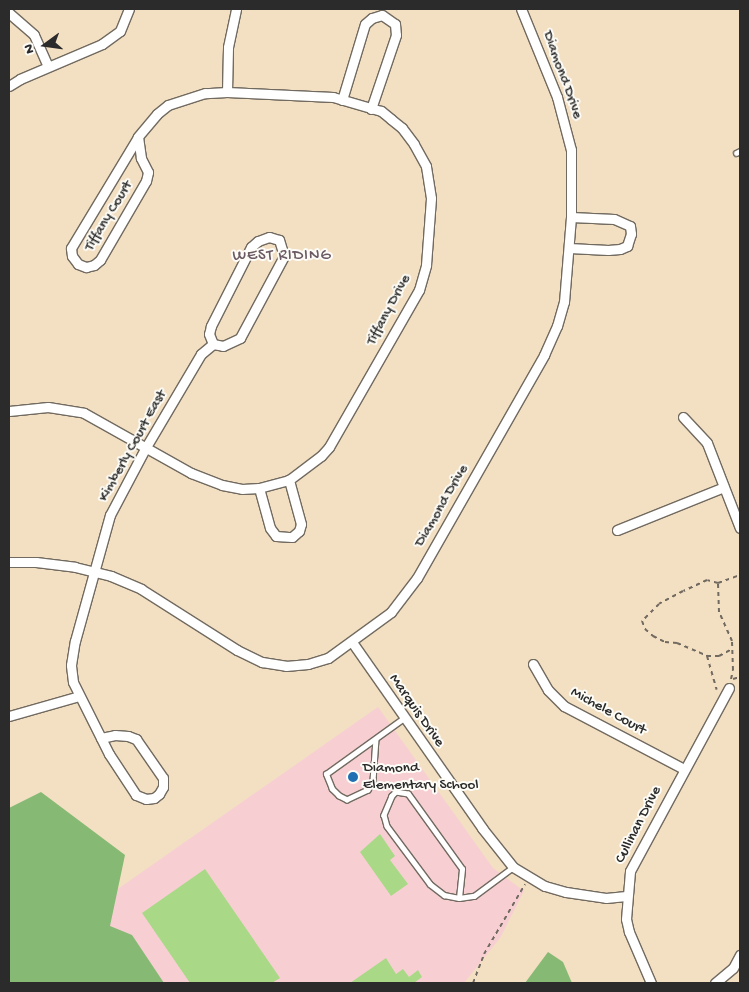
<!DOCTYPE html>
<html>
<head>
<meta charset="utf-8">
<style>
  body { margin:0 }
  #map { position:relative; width:749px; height:992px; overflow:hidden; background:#f3dfc2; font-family:"Gochi Hand",sans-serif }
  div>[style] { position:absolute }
  .built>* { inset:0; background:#f7cfd3 }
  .green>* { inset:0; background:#a9d987 }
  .forest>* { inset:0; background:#86b974 }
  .path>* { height:2px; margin-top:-1px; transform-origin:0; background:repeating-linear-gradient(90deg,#716a60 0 4px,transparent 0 8px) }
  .roads { filter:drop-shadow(1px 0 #716a60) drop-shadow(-1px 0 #716a60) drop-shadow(0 1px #716a60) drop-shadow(0 -1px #716a60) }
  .lane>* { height:4.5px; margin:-2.25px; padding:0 2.25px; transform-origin:2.25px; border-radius:2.25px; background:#fff }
  .street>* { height:9px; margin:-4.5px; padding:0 4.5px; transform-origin:4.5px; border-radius:4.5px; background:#fff }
  .dots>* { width:14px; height:14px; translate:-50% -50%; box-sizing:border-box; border:2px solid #fdfcf7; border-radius:50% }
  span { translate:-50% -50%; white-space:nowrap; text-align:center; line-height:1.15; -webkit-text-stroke:4px #fdfcf7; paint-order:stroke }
  .street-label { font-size:15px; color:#2b2b2b }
  .poi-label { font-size:15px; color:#2b2b2b }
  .left { translate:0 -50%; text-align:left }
  .neighbourhood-label { font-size:16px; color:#6b5a63; letter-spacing:1px }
  .frame { position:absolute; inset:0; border:10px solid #2b2b2b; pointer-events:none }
  .north { position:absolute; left:20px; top:20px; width:50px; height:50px; -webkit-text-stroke:4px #fdfcf7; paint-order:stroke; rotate:256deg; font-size:14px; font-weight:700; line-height:20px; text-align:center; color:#2b2b2b }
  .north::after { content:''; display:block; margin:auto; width:18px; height:22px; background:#2b2b2b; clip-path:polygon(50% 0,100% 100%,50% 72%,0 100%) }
</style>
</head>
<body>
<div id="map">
  <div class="built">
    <i style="clip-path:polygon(378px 707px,493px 868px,524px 891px,500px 938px,464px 983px,83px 983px,95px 905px)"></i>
  </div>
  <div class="green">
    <i style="clip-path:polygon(380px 834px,395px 856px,390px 860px,408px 884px,391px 896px,360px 852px)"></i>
    <i style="clip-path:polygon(205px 869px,280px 978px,272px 983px,190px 983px,142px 913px)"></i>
    <i style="clip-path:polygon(386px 958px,396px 974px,403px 969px,409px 977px,418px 970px,422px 977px,414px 983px,350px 983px)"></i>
  </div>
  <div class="forest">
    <i style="clip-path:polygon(41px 792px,125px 855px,110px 926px,132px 935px,164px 983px,9px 983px,9px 808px)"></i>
    <i style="clip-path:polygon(548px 952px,563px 962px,572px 983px,525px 983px)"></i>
  </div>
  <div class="path">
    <i style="left:718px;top:583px;width:11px;rotate:-165deg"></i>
    <i style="left:707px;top:580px;width:26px;rotate:155deg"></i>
    <i style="left:683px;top:591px;width:27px;rotate:152deg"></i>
    <i style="left:659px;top:604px;width:24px;rotate:135deg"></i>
    <i style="left:642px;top:621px;width:9px;rotate:69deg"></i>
    <i style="left:645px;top:629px;width:11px;rotate:41deg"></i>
    <i style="left:653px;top:636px;width:13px;rotate:27deg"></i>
    <i style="left:665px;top:642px;width:12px;rotate:5deg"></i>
    <i style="left:677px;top:643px;width:33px;rotate:23deg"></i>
    <i style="left:707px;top:656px;width:12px"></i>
    <i style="left:719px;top:656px;width:15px;rotate:-28deg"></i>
    <i style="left:707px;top:656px;width:35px;rotate:74deg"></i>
    <i style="left:731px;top:679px;width:9px;rotate:-77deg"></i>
    <i style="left:733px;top:670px;width:29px;rotate:-92deg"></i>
    <i style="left:732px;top:641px;width:32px;rotate:-114deg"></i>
    <i style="left:719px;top:612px;width:29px;rotate:-92deg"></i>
    <i style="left:718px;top:583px;width:23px;rotate:-20deg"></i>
    <i style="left:733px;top:679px;width:7px;rotate:-16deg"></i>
    <i style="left:473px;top:983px;width:31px;rotate:-69deg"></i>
    <i style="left:484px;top:954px;width:81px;rotate:-59.6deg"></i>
  </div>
  <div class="roads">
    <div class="lane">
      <i style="left:736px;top:153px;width:4px;rotate:-27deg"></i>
      <i style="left:376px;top:739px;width:42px;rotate:94.1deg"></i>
      <i style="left:373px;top:781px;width:10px;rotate:119deg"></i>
      <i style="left:368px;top:790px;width:23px;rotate:155deg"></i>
      <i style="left:347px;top:800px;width:9px;rotate:-153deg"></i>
      <i style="left:339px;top:796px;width:10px;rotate:-135deg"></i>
      <i style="left:332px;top:789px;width:16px;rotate:-112deg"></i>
      <i style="left:326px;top:774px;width:96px;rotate:-35.7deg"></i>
      <i style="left:459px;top:898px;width:29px;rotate:-84deg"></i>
      <i style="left:462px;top:869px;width:92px;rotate:-125.8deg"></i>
      <i style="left:408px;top:794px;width:12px;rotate:-171deg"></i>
      <i style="left:396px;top:792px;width:6px;rotate:135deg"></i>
      <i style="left:392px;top:796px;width:21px;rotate:113deg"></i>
      <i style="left:384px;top:815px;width:11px;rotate:75deg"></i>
      <i style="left:387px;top:826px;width:72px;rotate:53.4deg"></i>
      <i style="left:430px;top:884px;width:18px;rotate:38deg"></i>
      <i style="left:444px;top:895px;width:15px;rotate:11deg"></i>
      <i style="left:459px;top:898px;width:15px;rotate:-8deg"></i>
      <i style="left:474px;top:896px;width:49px;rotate:-36.6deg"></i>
    </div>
    <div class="street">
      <i style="left:9px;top:13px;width:33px;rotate:41deg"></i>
      <i style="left:34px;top:35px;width:34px;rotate:66deg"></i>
      <i style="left:9px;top:86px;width:13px;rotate:-32deg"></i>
      <i style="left:20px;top:79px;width:89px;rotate:-23.1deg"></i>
      <i style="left:102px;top:44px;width:22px;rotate:-36deg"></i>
      <i style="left:120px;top:31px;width:24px;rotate:-68deg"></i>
      <i style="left:227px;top:92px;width:45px;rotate:-88.7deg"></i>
      <i style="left:228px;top:47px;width:39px;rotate:-78deg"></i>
      <i style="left:342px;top:100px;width:79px;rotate:-73.2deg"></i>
      <i style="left:365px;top:24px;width:9px;rotate:-41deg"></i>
      <i style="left:372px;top:18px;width:10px;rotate:-17deg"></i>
      <i style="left:382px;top:15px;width:16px;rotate:35deg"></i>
      <i style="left:395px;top:24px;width:11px;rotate:85deg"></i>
      <i style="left:396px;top:35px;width:78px;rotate:108.7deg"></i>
      <i style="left:569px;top:248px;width:39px;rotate:3deg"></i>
      <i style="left:608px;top:250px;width:12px;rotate:-5deg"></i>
      <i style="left:620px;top:249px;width:8px;rotate:-23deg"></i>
      <i style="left:627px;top:246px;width:13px;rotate:-72deg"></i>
      <i style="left:631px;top:234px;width:8px;rotate:-97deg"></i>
      <i style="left:630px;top:226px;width:17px;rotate:-156deg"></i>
      <i style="left:614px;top:219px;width:43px;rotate:-177.3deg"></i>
      <i style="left:9px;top:411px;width:39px;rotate:-6deg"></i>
      <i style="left:48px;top:407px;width:36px;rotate:9deg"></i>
      <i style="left:84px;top:413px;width:123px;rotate:29.3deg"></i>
      <i style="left:191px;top:473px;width:33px;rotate:21deg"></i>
      <i style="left:222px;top:485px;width:20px;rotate:11deg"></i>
      <i style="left:242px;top:489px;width:17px;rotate:-3deg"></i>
      <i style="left:259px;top:488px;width:31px;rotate:-15deg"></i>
      <i style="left:289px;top:480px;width:40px;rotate:-37deg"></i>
      <i style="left:321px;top:456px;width:12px;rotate:-48deg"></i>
      <i style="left:329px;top:447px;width:181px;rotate:-60.2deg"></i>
      <i style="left:419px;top:290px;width:26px;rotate:-74deg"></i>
      <i style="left:426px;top:265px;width:67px;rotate:-85.7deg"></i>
      <i style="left:431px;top:198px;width:32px;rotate:-99deg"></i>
      <i style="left:426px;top:166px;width:25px;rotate:-119deg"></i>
      <i style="left:414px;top:144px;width:20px;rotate:-127deg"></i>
      <i style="left:402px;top:128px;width:14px;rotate:-141deg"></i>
      <i style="left:391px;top:119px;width:13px;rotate:-141deg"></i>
      <i style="left:381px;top:111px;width:50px;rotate:-163.7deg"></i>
      <i style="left:333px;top:97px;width:106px;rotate:-177.3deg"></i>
      <i style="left:227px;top:92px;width:22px;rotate:177deg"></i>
      <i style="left:205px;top:93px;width:39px;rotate:162deg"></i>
      <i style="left:168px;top:105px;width:14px;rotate:141deg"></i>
      <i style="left:157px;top:114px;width:30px;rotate:130deg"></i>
      <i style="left:138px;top:137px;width:130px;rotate:121.1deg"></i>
      <i style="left:71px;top:248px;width:8px;rotate:83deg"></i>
      <i style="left:72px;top:256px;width:10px;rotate:53deg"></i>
      <i style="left:78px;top:264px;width:9px;rotate:21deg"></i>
      <i style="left:86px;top:267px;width:8px;rotate:-14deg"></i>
      <i style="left:94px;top:265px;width:8px;rotate:-40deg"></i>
      <i style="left:100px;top:260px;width:91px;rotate:-59.8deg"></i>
      <i style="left:146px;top:181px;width:9px;rotate:-77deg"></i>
      <i style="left:148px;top:172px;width:16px;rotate:-117deg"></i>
      <i style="left:141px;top:158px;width:21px;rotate:-98deg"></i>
      <i style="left:683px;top:417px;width:35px;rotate:47deg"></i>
      <i style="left:707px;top:443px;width:91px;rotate:68.8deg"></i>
      <i style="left:259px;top:488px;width:41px;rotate:74.6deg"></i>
      <i style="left:270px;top:528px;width:10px;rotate:53deg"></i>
      <i style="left:276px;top:536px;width:16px;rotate:4deg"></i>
      <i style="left:292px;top:537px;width:9px;rotate:-41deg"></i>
      <i style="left:299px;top:531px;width:7px;rotate:-74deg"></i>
      <i style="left:301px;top:524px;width:46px;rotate:-105.3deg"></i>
      <i style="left:617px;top:530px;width:115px;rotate:-21.9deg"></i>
      <i style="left:9px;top:562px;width:27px"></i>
      <i style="left:36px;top:562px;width:39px;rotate:7deg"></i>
      <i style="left:75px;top:567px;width:37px;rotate:14deg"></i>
      <i style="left:111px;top:576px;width:33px;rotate:23deg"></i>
      <i style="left:141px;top:589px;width:114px;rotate:32.4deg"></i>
      <i style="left:237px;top:650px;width:28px;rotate:26deg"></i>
      <i style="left:262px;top:662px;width:24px;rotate:9deg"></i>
      <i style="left:286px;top:666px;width:22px;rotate:-5deg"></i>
      <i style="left:308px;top:664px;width:21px;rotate:-17deg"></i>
      <i style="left:328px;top:658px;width:78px;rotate:-36.1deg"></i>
      <i style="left:391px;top:612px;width:43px;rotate:-52.6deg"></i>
      <i style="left:417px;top:578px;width:257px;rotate:-60.3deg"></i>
      <i style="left:544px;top:355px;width:32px;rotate:-66deg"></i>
      <i style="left:557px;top:326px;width:25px;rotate:-74deg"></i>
      <i style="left:564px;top:302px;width:85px;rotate:-85.3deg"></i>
      <i style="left:571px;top:217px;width:67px;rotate:-90deg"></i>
      <i style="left:571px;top:150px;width:55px;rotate:-104.8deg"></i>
      <i style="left:557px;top:97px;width:95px;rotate:-112.2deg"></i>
      <i style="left:352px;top:642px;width:227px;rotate:55deg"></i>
      <i style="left:482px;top:828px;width:50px;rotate:51.5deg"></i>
      <i style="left:513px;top:867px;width:37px;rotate:31deg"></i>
      <i style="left:545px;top:886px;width:22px;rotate:16deg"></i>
      <i style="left:566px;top:892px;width:40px;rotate:8.5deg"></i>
      <i style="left:606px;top:898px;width:20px;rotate:-6deg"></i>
      <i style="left:533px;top:664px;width:30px;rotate:60deg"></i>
      <i style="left:548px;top:690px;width:23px;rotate:45deg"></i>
      <i style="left:564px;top:706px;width:136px;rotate:27.7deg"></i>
      <i style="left:9px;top:716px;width:73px;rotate:-15.9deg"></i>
      <i style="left:101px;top:738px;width:14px;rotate:-12deg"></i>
      <i style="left:115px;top:735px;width:13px;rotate:4deg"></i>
      <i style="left:128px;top:736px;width:9px;rotate:21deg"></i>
      <i style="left:136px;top:739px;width:47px;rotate:55.3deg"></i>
      <i style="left:163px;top:778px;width:9px;rotate:90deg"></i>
      <i style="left:163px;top:787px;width:8px;rotate:120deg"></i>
      <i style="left:159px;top:794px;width:6px;rotate:141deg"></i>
      <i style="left:154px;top:798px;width:8px;rotate:173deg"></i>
      <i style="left:146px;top:799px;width:11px;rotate:-158deg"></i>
      <i style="left:136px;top:795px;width:49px;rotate:-123.4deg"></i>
      <i style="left:109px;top:754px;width:80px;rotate:-116.6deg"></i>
      <i style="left:73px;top:682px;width:17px;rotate:-97deg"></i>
      <i style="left:71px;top:665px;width:24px;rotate:-81deg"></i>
      <i style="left:75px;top:641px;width:131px;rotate:-74.5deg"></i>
      <i style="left:110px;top:515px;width:77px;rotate:-62.1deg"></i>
      <i style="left:146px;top:447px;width:108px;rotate:-59.4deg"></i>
      <i style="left:201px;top:354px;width:16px;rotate:-40deg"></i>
      <i style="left:213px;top:344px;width:10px;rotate:11deg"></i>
      <i style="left:223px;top:346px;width:19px;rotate:-25deg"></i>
      <i style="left:240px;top:338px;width:93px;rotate:-61.8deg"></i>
      <i style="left:284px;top:256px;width:17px;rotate:-107deg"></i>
      <i style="left:279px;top:240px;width:10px;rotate:-163deg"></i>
      <i style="left:269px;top:237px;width:12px;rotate:160deg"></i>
      <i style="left:258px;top:241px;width:9px;rotate:139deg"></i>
      <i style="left:251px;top:247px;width:89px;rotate:116.9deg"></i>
      <i style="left:211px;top:326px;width:8px;rotate:104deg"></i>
      <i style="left:209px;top:334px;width:11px;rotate:68deg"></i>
      <i style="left:651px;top:983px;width:56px;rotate:-113.3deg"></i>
      <i style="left:629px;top:932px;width:13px;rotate:-103deg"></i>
      <i style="left:626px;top:919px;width:48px;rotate:-85.2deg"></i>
      <i style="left:630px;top:871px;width:208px;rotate:-61.6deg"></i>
      <i style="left:715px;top:983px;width:23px;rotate:-40deg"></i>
      <i style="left:733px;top:968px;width:15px;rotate:-62deg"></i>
    </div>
  </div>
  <div class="dots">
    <i style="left:353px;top:777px;background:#1f6fb2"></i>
  </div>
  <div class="street-label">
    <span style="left:562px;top:75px;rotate:70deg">Diamond Drive</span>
    <span style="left:109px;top:216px;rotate:-59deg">Tiffany Court</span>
    <span style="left:389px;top:310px;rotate:-62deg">Tiffany Drive</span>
    <span style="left:133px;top:446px;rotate:-61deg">Kimberly Court East</span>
    <span style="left:442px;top:506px;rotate:-60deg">Diamond Drive</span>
    <span style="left:416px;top:711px;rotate:55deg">Marquis Drive</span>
    <span style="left:608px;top:712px;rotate:29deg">Michele Court</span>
    <span style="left:639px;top:825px;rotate:-63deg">Cullinan Drive</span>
  </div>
  <div class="poi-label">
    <span class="left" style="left:363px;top:777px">Diamond<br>Elementary School</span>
  </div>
  <div class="neighbourhood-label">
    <span style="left:282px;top:257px">WEST RIDING</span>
  </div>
  <div class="frame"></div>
  <div class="north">N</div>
</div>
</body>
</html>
